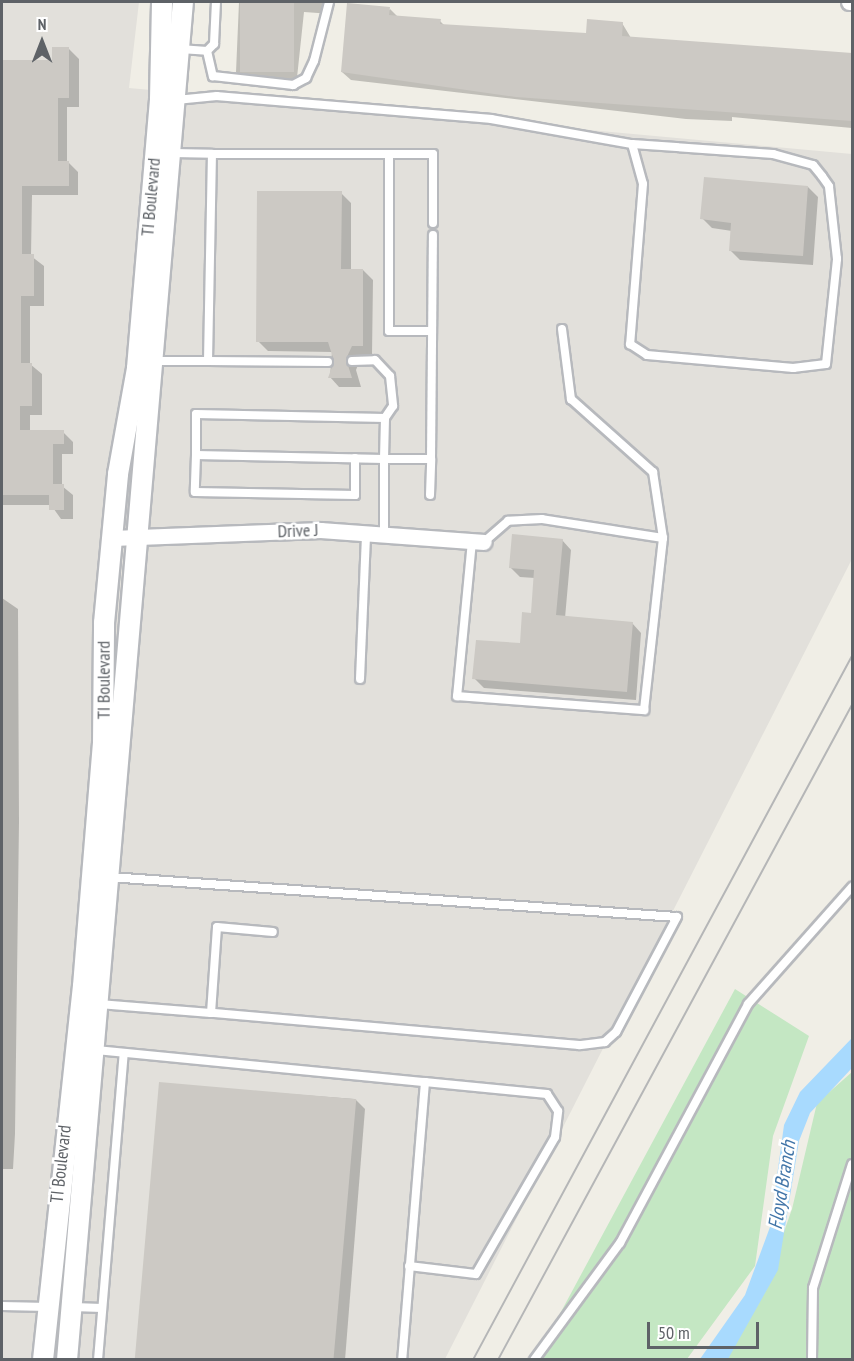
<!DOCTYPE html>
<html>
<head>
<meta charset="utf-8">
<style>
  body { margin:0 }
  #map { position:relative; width:854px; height:1361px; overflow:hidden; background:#f0eee6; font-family:"PT Sans Narrow",sans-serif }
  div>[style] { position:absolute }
  .industrial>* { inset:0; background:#e2e0db }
  .green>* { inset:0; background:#c4e7c3 }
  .water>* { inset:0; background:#a8dafe }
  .shadow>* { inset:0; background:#0003 }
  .building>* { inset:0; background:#ccc9c4; transform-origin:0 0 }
  .roads { filter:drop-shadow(2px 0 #b7b9bd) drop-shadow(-2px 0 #b7b9bd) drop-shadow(0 2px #b7b9bd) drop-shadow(0 -2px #b7b9bd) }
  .service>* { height:8px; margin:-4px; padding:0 4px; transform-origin:4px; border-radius:4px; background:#fff }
  .minor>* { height:15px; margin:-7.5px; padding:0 7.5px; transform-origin:7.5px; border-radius:7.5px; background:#fff }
  .tertiary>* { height:20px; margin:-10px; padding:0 10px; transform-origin:10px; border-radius:10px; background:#fff }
  .tram>* { height:1.5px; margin:-0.75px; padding:0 0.75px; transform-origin:0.75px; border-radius:0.75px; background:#b5b6b7 }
  span { translate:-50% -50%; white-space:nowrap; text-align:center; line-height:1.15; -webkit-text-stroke:5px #fff; paint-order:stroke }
  .street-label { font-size:18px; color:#5e6267 }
  .water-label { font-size:20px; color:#4175a8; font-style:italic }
  .frame { position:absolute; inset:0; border:3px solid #5e6267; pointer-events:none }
  .north { position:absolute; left:12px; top:12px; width:60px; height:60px; -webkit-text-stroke:4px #fff; paint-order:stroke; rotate:0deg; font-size:16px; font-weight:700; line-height:24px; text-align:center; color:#5e6267 }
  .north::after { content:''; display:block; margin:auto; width:21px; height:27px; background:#5e6267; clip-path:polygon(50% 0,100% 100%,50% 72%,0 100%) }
  .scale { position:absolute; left:647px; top:1322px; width:112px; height:27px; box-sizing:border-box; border:3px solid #5e6267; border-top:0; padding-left:8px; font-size:18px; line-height:21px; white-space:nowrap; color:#5e6267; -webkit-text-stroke:4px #fff; paint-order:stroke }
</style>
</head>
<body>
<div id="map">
  <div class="industrial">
    <i style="clip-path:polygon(2px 2px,139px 2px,129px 88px,852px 154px,852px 559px,445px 1359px,2px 1360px)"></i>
  </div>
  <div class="green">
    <i style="clip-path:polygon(735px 989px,809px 1036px,773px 1136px,755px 1266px,687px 1359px,535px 1360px)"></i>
    <i style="clip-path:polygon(852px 1072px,852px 1359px,724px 1360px,763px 1291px,792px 1209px,817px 1103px)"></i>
  </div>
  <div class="water">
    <i style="clip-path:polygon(852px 1038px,852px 1068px,810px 1113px,799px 1141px,778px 1270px,728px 1359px,700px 1359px,745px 1295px,770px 1227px,784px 1125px,800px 1092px)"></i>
  </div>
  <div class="shadow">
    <i style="clip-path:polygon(239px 2px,333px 2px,332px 14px,304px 12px,296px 87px,246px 82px,236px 72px)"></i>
    <i style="clip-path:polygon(390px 9px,398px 17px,440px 21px,445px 26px,587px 34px,622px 23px,631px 38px,852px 54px,852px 128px,732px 117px,732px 121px,686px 119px,351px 80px,342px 72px)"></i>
    <i style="clip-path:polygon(69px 49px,79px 59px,79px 107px,67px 107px,67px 161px,78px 172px,78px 195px,32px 195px,31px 256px,44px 266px,44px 306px,30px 306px,30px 364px,42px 374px,42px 415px,30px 415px,30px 432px,63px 432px,73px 442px,73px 454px,62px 454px,62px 486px,73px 495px,73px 519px,61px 519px,51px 505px,2px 505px,2px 525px,2px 62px,54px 62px)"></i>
    <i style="clip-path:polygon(808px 187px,818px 197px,813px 265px,740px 260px,730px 250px,732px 231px,712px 228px,702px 218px)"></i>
    <i style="clip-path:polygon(341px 193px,351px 203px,351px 270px,363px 270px,373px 280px,372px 355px,362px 355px,356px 370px,361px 387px,339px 387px,330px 377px,332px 352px,268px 351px,258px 341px)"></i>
    <i style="clip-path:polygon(562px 540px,571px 550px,565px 618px,632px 623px,641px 633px,636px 700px,484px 688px,474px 678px,521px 645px,532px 615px,535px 578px,520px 577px,510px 567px)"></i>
    <i style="clip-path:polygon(2px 598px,18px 609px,19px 822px,15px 1134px,13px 1169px,3px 1169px,2px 1249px)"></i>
    <i style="clip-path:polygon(160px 1084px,355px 1099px,365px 1109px,345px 1360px,138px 1360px)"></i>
  </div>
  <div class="building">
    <i style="left:240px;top:2px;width:54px;height:70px"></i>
    <i style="clip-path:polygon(347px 3px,390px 7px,389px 15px,441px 19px,440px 24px,586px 33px,587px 19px,623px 22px,622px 36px,852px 53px,852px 121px,516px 97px,341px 72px)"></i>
    <i style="clip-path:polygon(52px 47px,69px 47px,69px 98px,58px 98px,58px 161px,69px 161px,69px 186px,22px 186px,22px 254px,34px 254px,34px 296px,21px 296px,21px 363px,32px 363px,32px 406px,20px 406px,20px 430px,64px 430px,64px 444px,53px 444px,53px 484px,64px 484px,64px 510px,49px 510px,49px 495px,2px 495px,2px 60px,52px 60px)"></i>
    <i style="clip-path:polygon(704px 177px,808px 186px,803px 256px,729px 251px,731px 223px,700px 219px)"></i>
    <i style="clip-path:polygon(257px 191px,342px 191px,341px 269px,363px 269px,363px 346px,352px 346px,346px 359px,352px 378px,328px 378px,334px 361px,328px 342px,256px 342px)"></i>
    <i style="clip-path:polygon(512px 534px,563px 539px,556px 615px,633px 622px,627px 692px,472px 679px,476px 640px,520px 643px,522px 612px,531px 613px,534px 570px,509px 568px)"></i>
    <i style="left:159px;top:1082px;width:198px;height:278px;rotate:5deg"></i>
  </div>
  <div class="roads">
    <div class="service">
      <i style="left:180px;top:49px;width:27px;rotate:4deg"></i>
      <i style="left:207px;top:51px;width:10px;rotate:-45deg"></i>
      <i style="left:214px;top:44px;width:42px;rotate:-87.3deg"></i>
      <i style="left:207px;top:51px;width:26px;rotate:77deg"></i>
      <i style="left:213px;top:76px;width:81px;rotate:6.4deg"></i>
      <i style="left:293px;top:85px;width:15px;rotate:-28deg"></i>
      <i style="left:306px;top:78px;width:19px;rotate:-65deg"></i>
      <i style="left:314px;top:61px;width:61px;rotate:-75.7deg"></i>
      <i style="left:176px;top:100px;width:41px;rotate:-5.6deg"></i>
      <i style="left:217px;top:96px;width:275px;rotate:4.8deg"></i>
      <i style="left:491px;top:119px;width:143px;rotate:10.1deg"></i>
      <i style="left:632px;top:144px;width:41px;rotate:74.6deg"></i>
      <i style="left:643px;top:184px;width:161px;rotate:94.6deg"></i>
      <i style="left:630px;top:344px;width:20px;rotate:33deg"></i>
      <i style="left:647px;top:355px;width:147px;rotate:5.1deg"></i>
      <i style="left:793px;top:368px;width:33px;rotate:-7deg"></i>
      <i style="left:826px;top:364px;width:106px;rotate:-84deg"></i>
      <i style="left:837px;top:259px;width:73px;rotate:-96.3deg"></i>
      <i style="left:829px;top:186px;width:12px;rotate:-125deg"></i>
      <i style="left:822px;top:176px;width:14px;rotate:-129deg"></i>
      <i style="left:813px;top:165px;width:41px;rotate:-164.6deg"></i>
      <i style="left:773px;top:154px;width:141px;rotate:-175.9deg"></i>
      <i style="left:173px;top:153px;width:39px;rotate:1deg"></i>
      <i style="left:389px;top:154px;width:177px;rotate:90deg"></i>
      <i style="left:389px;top:331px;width:43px"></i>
      <i style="left:562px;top:329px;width:71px;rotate:82.7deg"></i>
      <i style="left:571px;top:399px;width:110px;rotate:41.7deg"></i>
      <i style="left:653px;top:472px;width:67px;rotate:81.4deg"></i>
      <i style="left:153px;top:361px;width:55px"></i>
      <i style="left:208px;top:361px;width:207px;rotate:-88.9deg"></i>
      <i style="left:212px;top:154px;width:221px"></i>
      <i style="left:433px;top:154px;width:69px;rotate:90deg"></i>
      <i style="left:208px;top:361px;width:120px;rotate:0.5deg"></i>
      <i style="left:352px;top:361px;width:23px;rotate:-2deg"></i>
      <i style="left:375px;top:360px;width:22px;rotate:47deg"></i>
      <i style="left:390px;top:376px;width:30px;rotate:84deg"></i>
      <i style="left:393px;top:406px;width:14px;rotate:124deg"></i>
      <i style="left:196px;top:455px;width:37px;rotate:92deg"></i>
      <i style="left:195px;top:492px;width:160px;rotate:1.1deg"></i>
      <i style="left:355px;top:495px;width:37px;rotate:-90deg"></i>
      <i style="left:430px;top:495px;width:36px;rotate:-88deg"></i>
      <i style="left:384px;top:532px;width:73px;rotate:-90deg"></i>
      <i style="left:384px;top:459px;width:188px;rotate:-178.8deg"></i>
      <i style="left:196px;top:455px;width:41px;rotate:-90deg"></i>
      <i style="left:196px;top:414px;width:189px;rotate:1.2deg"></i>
      <i style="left:385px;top:418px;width:41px;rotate:91.4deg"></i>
      <i style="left:384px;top:459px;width:47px"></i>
      <i style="left:431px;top:459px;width:224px;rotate:-89.5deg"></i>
      <i style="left:472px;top:541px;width:156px;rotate:95.5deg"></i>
      <i style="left:457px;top:696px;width:188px;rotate:4.3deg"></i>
      <i style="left:644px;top:710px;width:173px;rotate:-83.7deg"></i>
      <i style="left:663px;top:538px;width:122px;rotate:-171.1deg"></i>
      <i style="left:542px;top:519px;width:34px;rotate:177deg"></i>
      <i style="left:508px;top:521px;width:32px;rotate:139deg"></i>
      <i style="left:360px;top:679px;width:146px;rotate:-87.6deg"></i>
      <i style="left:109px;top:877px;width:569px;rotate:4.03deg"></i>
      <i style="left:677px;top:917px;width:130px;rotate:117.9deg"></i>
      <i style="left:616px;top:1032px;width:15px;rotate:138deg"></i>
      <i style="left:605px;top:1042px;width:26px;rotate:173deg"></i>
      <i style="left:579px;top:1045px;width:369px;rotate:-175deg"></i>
      <i style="left:99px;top:1004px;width:112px;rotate:4.6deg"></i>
      <i style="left:211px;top:1013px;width:86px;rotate:-86deg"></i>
      <i style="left:217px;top:927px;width:56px;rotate:5.1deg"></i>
      <i style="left:96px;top:1050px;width:331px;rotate:5.6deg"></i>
      <i style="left:425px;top:1082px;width:279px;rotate:94.7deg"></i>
      <i style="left:409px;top:1266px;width:67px;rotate:6.8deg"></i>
      <i style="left:476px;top:1274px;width:158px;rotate:-60deg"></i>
      <i style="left:555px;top:1137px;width:26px;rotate:-83deg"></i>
      <i style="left:558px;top:1111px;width:20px;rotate:-123deg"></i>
      <i style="left:547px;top:1094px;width:123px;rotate:-174.4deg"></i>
      <i style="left:2px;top:1306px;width:46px;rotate:1.2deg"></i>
      <i style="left:73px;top:1307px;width:29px;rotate:2deg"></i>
      <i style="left:98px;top:1360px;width:308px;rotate:-85.2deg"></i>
      <i style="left:534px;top:1360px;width:145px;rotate:-53.7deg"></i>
      <i style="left:620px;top:1243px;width:271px;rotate:-61.8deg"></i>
      <i style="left:748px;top:1004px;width:157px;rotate:-48.4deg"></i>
      <i style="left:812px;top:1360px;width:72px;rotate:-89.2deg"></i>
      <i style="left:813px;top:1288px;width:130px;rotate:-72.5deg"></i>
    </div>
    <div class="minor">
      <i style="left:849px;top:2px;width:3px"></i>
      <i style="left:112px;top:538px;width:209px;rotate:-2.2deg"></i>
      <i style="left:321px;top:530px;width:163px;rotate:4.2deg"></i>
    </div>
    <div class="tertiary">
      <i style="left:43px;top:1360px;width:376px;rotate:-83.9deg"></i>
      <i style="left:83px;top:986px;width:243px;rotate:-85.3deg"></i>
      <i style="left:103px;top:744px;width:121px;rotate:-89.5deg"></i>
      <i style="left:104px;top:623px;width:150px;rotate:-84.6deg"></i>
      <i style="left:118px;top:474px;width:108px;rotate:-79.8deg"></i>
      <i style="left:137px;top:368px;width:270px;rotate:-85.1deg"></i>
      <i style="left:160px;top:99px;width:97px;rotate:-88.8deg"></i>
      <i style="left:67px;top:1360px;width:1363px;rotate:-85.12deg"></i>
    </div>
  </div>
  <div class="tram">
    <i style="left:473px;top:1360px;width:800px;rotate:-61.7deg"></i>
    <i style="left:498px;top:1360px;width:745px;rotate:-61.61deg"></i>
  </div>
  <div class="street-label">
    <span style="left:151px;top:197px;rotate:-85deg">TI Boulevard</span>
    <span style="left:298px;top:531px;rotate:-2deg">Drive J</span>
    <span style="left:104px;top:680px;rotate:-90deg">TI Boulevard</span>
    <span style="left:61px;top:1164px;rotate:-84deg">TI Boulevard</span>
  </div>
  <div class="water-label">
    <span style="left:782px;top:1185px;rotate:-81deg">Floyd Branch</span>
  </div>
  <div class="frame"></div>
  <div class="north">N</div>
  <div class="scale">50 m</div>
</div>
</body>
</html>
